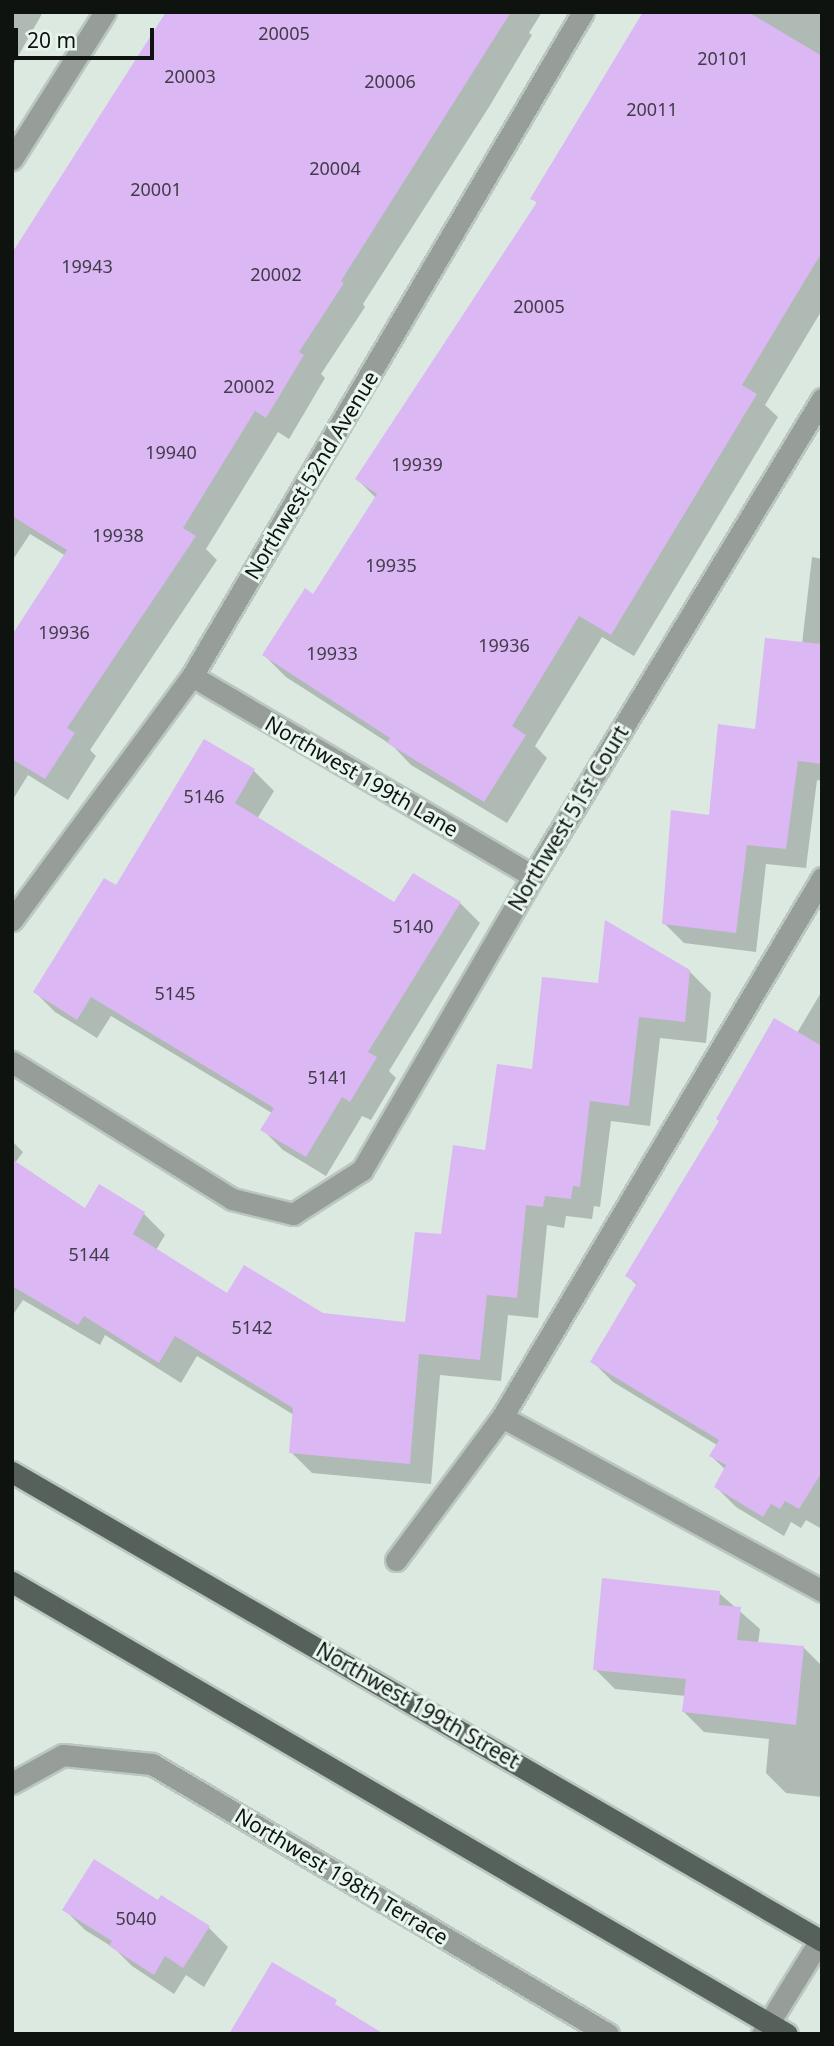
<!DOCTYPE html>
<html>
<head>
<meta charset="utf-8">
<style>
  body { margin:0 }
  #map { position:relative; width:834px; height:2046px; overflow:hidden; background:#dbe9e1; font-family:"Noto Sans",sans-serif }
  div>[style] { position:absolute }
  .shadow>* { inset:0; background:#0003 }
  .building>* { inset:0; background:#dbb7f4 }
  .roads { filter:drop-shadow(2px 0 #bac7c0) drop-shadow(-2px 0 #bac7c0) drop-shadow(0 2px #bac7c0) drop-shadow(0 -2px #bac7c0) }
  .minor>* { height:21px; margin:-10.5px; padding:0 10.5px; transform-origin:10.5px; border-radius:10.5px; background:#979d99 }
  .major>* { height:21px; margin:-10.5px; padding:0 10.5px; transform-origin:10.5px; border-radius:10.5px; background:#57615b }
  span { translate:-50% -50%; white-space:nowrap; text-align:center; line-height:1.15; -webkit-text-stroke:6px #e8f6ee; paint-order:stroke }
  .number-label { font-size:18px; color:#413c49 }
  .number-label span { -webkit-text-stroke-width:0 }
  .street-label { font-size:21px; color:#0e1310 }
  .frame { position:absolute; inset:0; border:14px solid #0e1310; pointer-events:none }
  .scale { position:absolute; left:14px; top:28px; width:140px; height:32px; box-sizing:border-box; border:4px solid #0e1310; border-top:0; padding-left:9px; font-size:21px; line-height:24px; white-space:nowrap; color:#0e1310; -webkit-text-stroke:5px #e8f6ee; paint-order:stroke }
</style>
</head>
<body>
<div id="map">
  <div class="shadow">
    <i style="clip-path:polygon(12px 12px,43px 12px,12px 67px)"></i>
    <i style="clip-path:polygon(168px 12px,542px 12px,529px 33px,532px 35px,489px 107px,363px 304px,365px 307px,321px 374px,325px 378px,289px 439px,278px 432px,206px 549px,217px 560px,90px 750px,96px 756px,68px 800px,28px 775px,12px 801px,12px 638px,66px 556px,30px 534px,12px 561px,12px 257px)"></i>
    <i style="clip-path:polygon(644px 12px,822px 12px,822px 310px,765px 405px,778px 417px,634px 656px,602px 637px,535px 746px,547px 758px,507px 823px,411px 765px,393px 746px,286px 677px,264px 655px,314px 597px,376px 498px,357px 479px,538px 204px,533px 198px)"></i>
    <i style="clip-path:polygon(812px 557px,822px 559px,822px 781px,817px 780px,806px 868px,766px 864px,756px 952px,684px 943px,664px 923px,711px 817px,802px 644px)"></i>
    <i style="clip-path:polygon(204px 741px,254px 771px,274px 791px,257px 819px,395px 904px,460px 903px,480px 923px,389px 1071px,396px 1078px,371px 1120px,362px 1116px,326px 1176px,283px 1150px,263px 1130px,272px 1113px,111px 1016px,97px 1038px,55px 1012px,35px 992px,116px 888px)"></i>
    <i style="clip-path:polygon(689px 971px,711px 993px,706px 1043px,660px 1038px,650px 1126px,611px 1121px,600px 1207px,594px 1206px,592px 1219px,566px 1216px,564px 1228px,547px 1225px,538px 1318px,508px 1315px,501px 1381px,440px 1375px,431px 1484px,312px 1473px,291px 1452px,294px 1415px,197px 1356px,181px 1383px,105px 1335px,100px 1345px,23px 1300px,12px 1316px,12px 1141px,23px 1152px,15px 1163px,85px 1210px,144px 1214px,165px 1235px,156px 1250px,228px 1295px,322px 1315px,406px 1324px,442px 1236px,486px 1152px,533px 1071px,600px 985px)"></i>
    <i style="clip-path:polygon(822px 991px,822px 1525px,820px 1528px,806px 1520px,801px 1528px,791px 1522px,784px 1536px,736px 1507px,716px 1487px,726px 1470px,711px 1456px,717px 1445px,613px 1382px,593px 1362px,638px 1286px,627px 1276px,797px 1033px)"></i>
    <i style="clip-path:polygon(719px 1593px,760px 1629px,758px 1644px,804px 1648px,822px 1666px,822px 1797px,786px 1793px,766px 1773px,769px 1739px,704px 1732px,684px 1712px,686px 1696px,615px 1689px,595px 1669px)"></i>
    <i style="clip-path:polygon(159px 1903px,208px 1927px,228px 1947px,204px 1987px,186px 1975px,174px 1994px,132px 1966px,114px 1948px,85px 1930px,65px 1910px)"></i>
  </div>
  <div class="building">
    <i style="clip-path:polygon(166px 12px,511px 12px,341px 281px,344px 283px,299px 352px,304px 355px,266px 418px,255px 411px,183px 528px,196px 536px,67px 728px,75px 733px,45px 779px,12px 759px,12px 635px,67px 550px,12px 516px,12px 253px)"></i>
    <i style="clip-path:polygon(643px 12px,748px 12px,822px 56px,822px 252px,742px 385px,757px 394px,611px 635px,579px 616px,512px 726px,526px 735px,484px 802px,387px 743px,390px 738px,262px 655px,305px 588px,313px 594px,377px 494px,355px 479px,537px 202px,530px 199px)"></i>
    <i style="clip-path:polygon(765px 638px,822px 644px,822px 764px,798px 761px,786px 849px,747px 845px,736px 933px,662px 924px,671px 810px,709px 815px,718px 724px,755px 729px)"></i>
    <i style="clip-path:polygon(204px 739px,255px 769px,235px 803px,394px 902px,413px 873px,461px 902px,368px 1052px,377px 1057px,350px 1102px,342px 1097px,306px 1157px,260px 1130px,274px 1108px,91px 997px,77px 1020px,33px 992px,104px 878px,116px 885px)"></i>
    <i style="clip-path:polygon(605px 920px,690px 970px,685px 1022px,639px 1017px,629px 1106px,590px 1101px,580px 1187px,573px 1186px,571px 1199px,545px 1196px,543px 1207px,526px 1205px,517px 1298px,487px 1295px,480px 1360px,419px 1354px,410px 1464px,289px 1453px,293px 1408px,175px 1336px,159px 1363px,84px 1316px,78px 1325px,12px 1286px,12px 1159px,85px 1208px,99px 1184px,145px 1212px,133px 1234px,227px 1293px,244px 1265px,323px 1313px,405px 1322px,415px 1232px,441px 1234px,453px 1145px,485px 1150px,497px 1064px,532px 1069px,542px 977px,598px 983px)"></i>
    <i style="clip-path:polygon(774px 1018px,822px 1046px,822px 1472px,799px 1509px,785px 1501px,780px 1509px,771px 1504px,763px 1517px,714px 1487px,726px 1465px,709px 1456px,719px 1440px,590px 1362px,637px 1283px,625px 1276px,719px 1121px,716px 1119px)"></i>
    <i style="clip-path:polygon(602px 1578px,720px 1591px,719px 1605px,741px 1607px,737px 1640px,804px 1646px,796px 1725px,682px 1712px,686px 1679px,593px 1670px)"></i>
    <i style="clip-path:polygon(94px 1859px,158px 1900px,161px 1895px,210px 1926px,183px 1968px,165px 1956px,154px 1975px,109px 1946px,112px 1941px,62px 1910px)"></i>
    <i style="clip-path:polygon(272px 1962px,337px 2000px,335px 2004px,384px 2034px,229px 2034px)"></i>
  </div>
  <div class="roads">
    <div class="minor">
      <i style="left:12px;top:159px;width:174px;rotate:-57.7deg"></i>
      <i style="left:192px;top:676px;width:395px;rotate:30.4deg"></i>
      <i style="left:12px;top:920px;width:303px;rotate:-53.6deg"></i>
      <i style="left:192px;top:676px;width:771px;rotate:-59.51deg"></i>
      <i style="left:12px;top:1062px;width:259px;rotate:31.9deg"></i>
      <i style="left:232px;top:1199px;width:63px;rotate:13.8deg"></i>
      <i style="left:293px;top:1214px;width:82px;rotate:-32.5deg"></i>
      <i style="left:362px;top:1170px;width:340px;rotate:-59.8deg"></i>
      <i style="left:533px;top:876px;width:558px;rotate:-58.79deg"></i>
      <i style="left:502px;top:1417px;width:364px;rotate:28.5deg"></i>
      <i style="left:396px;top:1560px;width:178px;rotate:-53.5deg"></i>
      <i style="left:502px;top:1417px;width:627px;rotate:-59.3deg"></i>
      <i style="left:12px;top:1783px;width:58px;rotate:-28.8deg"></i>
      <i style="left:63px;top:1755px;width:89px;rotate:5.8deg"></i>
      <i style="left:152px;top:1764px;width:530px;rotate:30.63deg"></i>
      <i style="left:762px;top:2034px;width:110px;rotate:-58.3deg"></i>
    </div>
    <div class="major">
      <i style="left:12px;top:1472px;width:936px;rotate:30.07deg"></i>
      <i style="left:12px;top:1582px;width:897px;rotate:30.25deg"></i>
    </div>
  </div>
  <div class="number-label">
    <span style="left:284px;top:33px">20005</span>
    <span style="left:723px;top:58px">20101</span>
    <span style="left:190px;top:76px">20003</span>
    <span style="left:390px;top:81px">20006</span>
    <span style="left:652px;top:109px">20011</span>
    <span style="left:335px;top:168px">20004</span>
    <span style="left:156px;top:189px">20001</span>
    <span style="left:87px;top:266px">19943</span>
    <span style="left:276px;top:274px">20002</span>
    <span style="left:539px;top:306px">20005</span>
    <span style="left:249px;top:386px">20002</span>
    <span style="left:171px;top:452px">19940</span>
    <span style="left:417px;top:464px">19939</span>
    <span style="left:118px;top:535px">19938</span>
    <span style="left:391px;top:565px">19935</span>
    <span style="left:64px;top:632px">19936</span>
    <span style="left:504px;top:645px">19936</span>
    <span style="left:332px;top:653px">19933</span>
    <span style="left:204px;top:796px">5146</span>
    <span style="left:413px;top:926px">5140</span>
    <span style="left:175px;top:993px">5145</span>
    <span style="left:328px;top:1077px">5141</span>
    <span style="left:89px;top:1254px">5144</span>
    <span style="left:252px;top:1327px">5142</span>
    <span style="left:136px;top:1918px">5040</span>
  </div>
  <div class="street-label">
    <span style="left:311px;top:475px;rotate:-59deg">Northwest 52nd Avenue</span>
    <span style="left:362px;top:776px;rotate:30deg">Northwest 199th Lane</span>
    <span style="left:568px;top:818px;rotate:-59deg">Northwest 51st Court</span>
    <span style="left:418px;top:1705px;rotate:30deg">Northwest 199th Street</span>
    <span style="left:342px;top:1876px;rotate:31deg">Northwest 198th Terrace</span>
  </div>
  <div class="frame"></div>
  <div class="scale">20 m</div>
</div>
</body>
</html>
